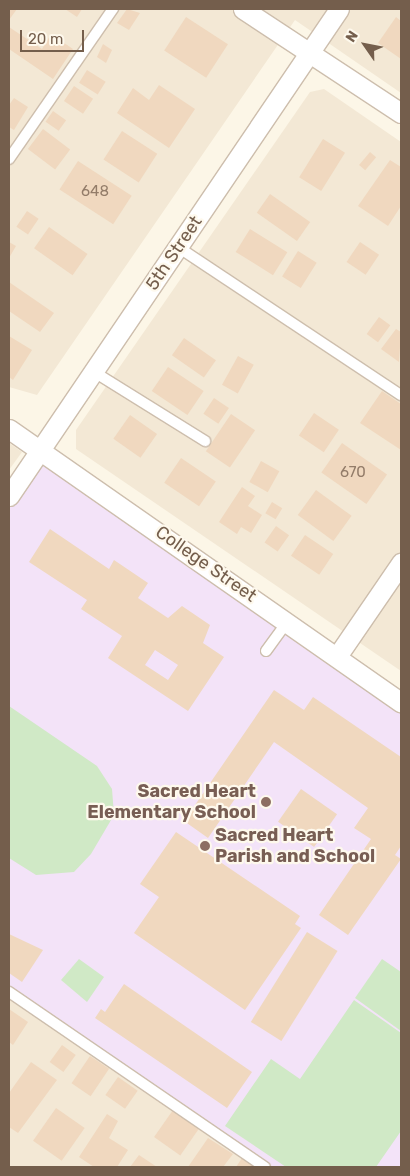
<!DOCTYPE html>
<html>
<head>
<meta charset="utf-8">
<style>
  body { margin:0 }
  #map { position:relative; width:410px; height:1176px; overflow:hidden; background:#fcf6e7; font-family:Rubik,sans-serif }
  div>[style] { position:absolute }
  .residential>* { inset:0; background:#f3e8d5 }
  .education>* { inset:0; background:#f3e3f8 }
  .green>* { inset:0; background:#d0e9c6 }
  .building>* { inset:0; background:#f0d8bf; transform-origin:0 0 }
  .roads { filter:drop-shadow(1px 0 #cdbead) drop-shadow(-1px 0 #cdbead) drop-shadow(0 1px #cdbead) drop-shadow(0 -1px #cdbead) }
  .lane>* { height:10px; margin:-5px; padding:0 5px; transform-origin:5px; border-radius:5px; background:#fff }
  .street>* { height:19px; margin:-9.5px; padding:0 9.5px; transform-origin:9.5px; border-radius:9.5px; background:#fff }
  .dots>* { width:14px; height:14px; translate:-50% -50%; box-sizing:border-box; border:2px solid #fef9ed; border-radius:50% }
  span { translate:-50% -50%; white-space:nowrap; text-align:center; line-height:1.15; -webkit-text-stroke:4.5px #fef9ed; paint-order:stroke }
  .number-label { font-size:15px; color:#937c69 }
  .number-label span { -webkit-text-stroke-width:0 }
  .street-label { font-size:18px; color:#745e4c }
  .education-label { font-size:18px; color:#785e54; font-weight:700 }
  .right { translate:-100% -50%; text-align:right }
  .left { translate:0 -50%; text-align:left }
  .frame { position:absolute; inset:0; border:10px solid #745e4c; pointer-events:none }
  .north { position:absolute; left:340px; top:20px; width:50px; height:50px; -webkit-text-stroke:4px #fef9ed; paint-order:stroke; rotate:303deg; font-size:14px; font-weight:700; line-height:20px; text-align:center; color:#745e4c }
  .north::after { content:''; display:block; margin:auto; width:18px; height:22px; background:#745e4c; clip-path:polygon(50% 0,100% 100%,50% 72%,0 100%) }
  .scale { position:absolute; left:20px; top:30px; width:64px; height:22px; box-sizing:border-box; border:2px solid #745e4c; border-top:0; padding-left:6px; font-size:15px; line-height:18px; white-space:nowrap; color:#745e4c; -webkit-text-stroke:4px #fef9ed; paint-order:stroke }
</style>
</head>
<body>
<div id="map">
  <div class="residential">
    <i style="clip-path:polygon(9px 9px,401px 9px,401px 93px,295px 20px,37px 395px,9px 387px)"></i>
    <i style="clip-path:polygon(324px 89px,401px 142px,401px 671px,76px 449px,76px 430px,310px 92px)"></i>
    <i style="clip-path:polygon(9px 443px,22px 452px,9px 470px)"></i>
    <i style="clip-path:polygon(9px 998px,259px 1167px,9px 1167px)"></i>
  </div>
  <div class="education">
    <i style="clip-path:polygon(43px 459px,401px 706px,401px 1167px,273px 1167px,9px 986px,9px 508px)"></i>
  </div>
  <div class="green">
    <i style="clip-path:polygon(9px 706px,97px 766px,112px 789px,114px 815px,91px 854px,74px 872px,36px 875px,9px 858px)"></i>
    <i style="clip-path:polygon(79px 959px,104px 977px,87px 1002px,61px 980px)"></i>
    <i style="clip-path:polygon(382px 959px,401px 972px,401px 1031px,355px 998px)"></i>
    <i style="clip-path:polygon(354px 1000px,401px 1033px,401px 1131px,376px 1167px,286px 1167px,225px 1126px,271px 1059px,300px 1079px)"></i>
  </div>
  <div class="building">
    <i style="clip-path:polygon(9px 9px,17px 9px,9px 20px)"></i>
    <i style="clip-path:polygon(65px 9px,82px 9px,77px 17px)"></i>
    <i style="clip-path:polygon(127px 9px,140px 13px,129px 30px,117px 23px)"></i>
    <i style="left:186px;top:17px;width:50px;height:40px;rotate:33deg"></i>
    <i style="clip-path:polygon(396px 17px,401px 21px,401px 59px,378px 43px)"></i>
    <i style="clip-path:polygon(9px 27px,42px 49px,51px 34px,73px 49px,53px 79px,9px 49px)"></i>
    <i style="clip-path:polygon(103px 44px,112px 50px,106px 63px,97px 57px)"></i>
    <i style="left:87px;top:70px;width:22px;height:15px;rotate:32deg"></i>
    <i style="clip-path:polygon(159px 85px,195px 109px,169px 148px,117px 113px,133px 88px,149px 100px)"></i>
    <i style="left:74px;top:86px;width:23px;height:18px;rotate:34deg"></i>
    <i style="clip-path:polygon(14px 98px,28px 107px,14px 130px,9px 127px,9px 105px)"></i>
    <i style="left:53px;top:111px;width:16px;height:13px;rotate:35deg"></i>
    <i style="left:43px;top:129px;width:34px;height:25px;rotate:37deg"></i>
    <i style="left:122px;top:131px;width:42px;height:34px;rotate:33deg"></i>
    <i style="left:323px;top:139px;width:26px;height:45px;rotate:32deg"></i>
    <i style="left:370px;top:152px;width:8px;height:17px;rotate:40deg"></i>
    <i style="clip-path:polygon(390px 160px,401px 167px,401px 206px,388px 226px,358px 206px)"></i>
    <i style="left:78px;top:161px;width:64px;height:34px;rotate:33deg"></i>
    <i style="left:270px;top:194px;width:49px;height:23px;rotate:35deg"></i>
    <i style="left:27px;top:211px;width:14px;height:19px;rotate:34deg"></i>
    <i style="left:49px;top:227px;width:47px;height:26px;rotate:35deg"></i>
    <i style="left:250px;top:229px;width:44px;height:27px;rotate:32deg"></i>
    <i style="clip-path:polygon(9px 242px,16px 246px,9px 258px)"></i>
    <i style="left:360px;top:242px;width:23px;height:24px;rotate:34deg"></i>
    <i style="left:298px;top:251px;width:22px;height:30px;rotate:32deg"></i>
    <i style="clip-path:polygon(9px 282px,54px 313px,40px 332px,9px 311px)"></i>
    <i style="left:379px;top:317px;width:14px;height:21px;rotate:36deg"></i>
    <i style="clip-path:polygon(396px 329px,401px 332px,399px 362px,381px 349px)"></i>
    <i style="clip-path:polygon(9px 336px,32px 350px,13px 380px,9px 377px)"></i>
    <i style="left:184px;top:338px;width:39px;height:21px;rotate:35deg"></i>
    <i style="left:238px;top:356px;width:18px;height:33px;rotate:29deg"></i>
    <i style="left:168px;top:367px;width:43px;height:29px;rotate:34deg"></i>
    <i style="clip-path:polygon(382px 391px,401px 404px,401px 450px,360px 423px)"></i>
    <i style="left:214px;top:398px;width:18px;height:19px;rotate:34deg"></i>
    <i style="left:314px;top:413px;width:30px;height:27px;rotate:34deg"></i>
    <i style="left:231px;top:414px;width:29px;height:45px;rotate:34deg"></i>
    <i style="left:130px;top:415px;width:33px;height:29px;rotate:35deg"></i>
    <i style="left:342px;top:443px;width:55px;height:36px;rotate:35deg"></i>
    <i style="left:181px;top:458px;width:42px;height:30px;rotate:34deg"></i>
    <i style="left:261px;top:461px;width:21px;height:24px;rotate:29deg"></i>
    <i style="clip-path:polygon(242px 487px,255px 496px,248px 506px,262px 515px,251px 533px,241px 527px,237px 534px,219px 522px)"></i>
    <i style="left:316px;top:490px;width:44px;height:31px;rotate:36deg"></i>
    <i style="left:272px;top:502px;width:12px;height:13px;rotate:31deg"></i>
    <i style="left:276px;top:526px;width:16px;height:20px;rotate:35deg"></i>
    <i style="clip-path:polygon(evenodd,50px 529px,109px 569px,114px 560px,148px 583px,138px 598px,168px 618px,182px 606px,210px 625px,203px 643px,224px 657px,188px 711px,108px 658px,122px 636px,81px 609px,87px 600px,29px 562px,50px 529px,155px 650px,178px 665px,168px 680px,145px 665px,155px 650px)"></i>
    <i style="left:305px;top:535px;width:34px;height:25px;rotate:34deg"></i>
    <i style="clip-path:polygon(274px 690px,304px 710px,313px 697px,401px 757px,401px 846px,395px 855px,401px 859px,348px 935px,319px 915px,371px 839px,354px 828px,368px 808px,274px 742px,208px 838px,184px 821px)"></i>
    <i style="left:301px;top:789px;width:44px;height:40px;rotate:35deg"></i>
    <i style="clip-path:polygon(176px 832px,300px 916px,295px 924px,301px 928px,245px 1010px,134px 933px,159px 897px,140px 884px)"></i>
    <i style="left:307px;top:932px;width:36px;height:106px;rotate:32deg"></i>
    <i style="clip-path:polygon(9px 934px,43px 950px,22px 982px,9px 973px)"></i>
    <i style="clip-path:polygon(124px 984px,252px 1072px,227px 1108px,95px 1018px,101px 1009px,105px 1012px)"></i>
    <i style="clip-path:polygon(9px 1009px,28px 1022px,13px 1045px,9px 1042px)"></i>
    <i style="left:62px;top:1045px;width:17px;height:21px;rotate:36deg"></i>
    <i style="left:90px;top:1056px;width:23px;height:33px;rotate:34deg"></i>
    <i style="clip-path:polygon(31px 1062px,57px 1080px,18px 1133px,9px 1127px,9px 1093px)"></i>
    <i style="left:118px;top:1077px;width:24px;height:22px;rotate:35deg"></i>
    <i style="left:56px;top:1108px;width:35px;height:40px;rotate:35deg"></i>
    <i style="left:173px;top:1110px;width:32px;height:33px;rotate:35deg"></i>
    <i style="clip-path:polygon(107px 1114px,118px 1121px,109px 1138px,128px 1150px,117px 1167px,94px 1167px,79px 1157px)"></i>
    <i style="clip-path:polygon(208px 1138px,233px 1154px,223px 1167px,188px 1167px)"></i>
    <i style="clip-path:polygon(139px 1155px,157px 1167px,130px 1167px)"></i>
    <i style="clip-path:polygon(242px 1158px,256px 1167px,236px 1167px)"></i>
  </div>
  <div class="roads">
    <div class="lane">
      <i style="left:9px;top:159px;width:183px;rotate:-55.3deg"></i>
      <i style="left:178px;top:247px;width:268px;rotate:33.6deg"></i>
      <i style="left:94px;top:372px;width:131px;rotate:31.9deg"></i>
      <i style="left:266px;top:651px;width:37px;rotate:-54deg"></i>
      <i style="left:9px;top:992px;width:310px;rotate:34.4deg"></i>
    </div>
    <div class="street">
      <i style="left:243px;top:9px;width:189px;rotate:33.4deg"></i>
      <i style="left:9px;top:429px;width:478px;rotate:34.9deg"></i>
      <i style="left:9px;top:496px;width:588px;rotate:-55.88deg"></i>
      <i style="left:338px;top:655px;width:112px;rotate:-55.6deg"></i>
    </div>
  </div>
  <div class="dots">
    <i style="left:266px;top:802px;background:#8d6e63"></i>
    <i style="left:205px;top:846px;background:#8d6e63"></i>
  </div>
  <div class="number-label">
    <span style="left:95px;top:192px">648</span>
    <span style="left:353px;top:473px">670</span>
  </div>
  <div class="street-label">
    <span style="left:174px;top:253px;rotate:-56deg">5th Street</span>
    <span style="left:206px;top:564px;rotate:35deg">College Street</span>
  </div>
  <div class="education-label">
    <span class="right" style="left:256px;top:802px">Sacred Heart<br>Elementary School</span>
    <span class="left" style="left:215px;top:846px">Sacred Heart<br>Parish and School</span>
  </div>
  <div class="frame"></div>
  <div class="north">N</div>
  <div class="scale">20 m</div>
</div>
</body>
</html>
